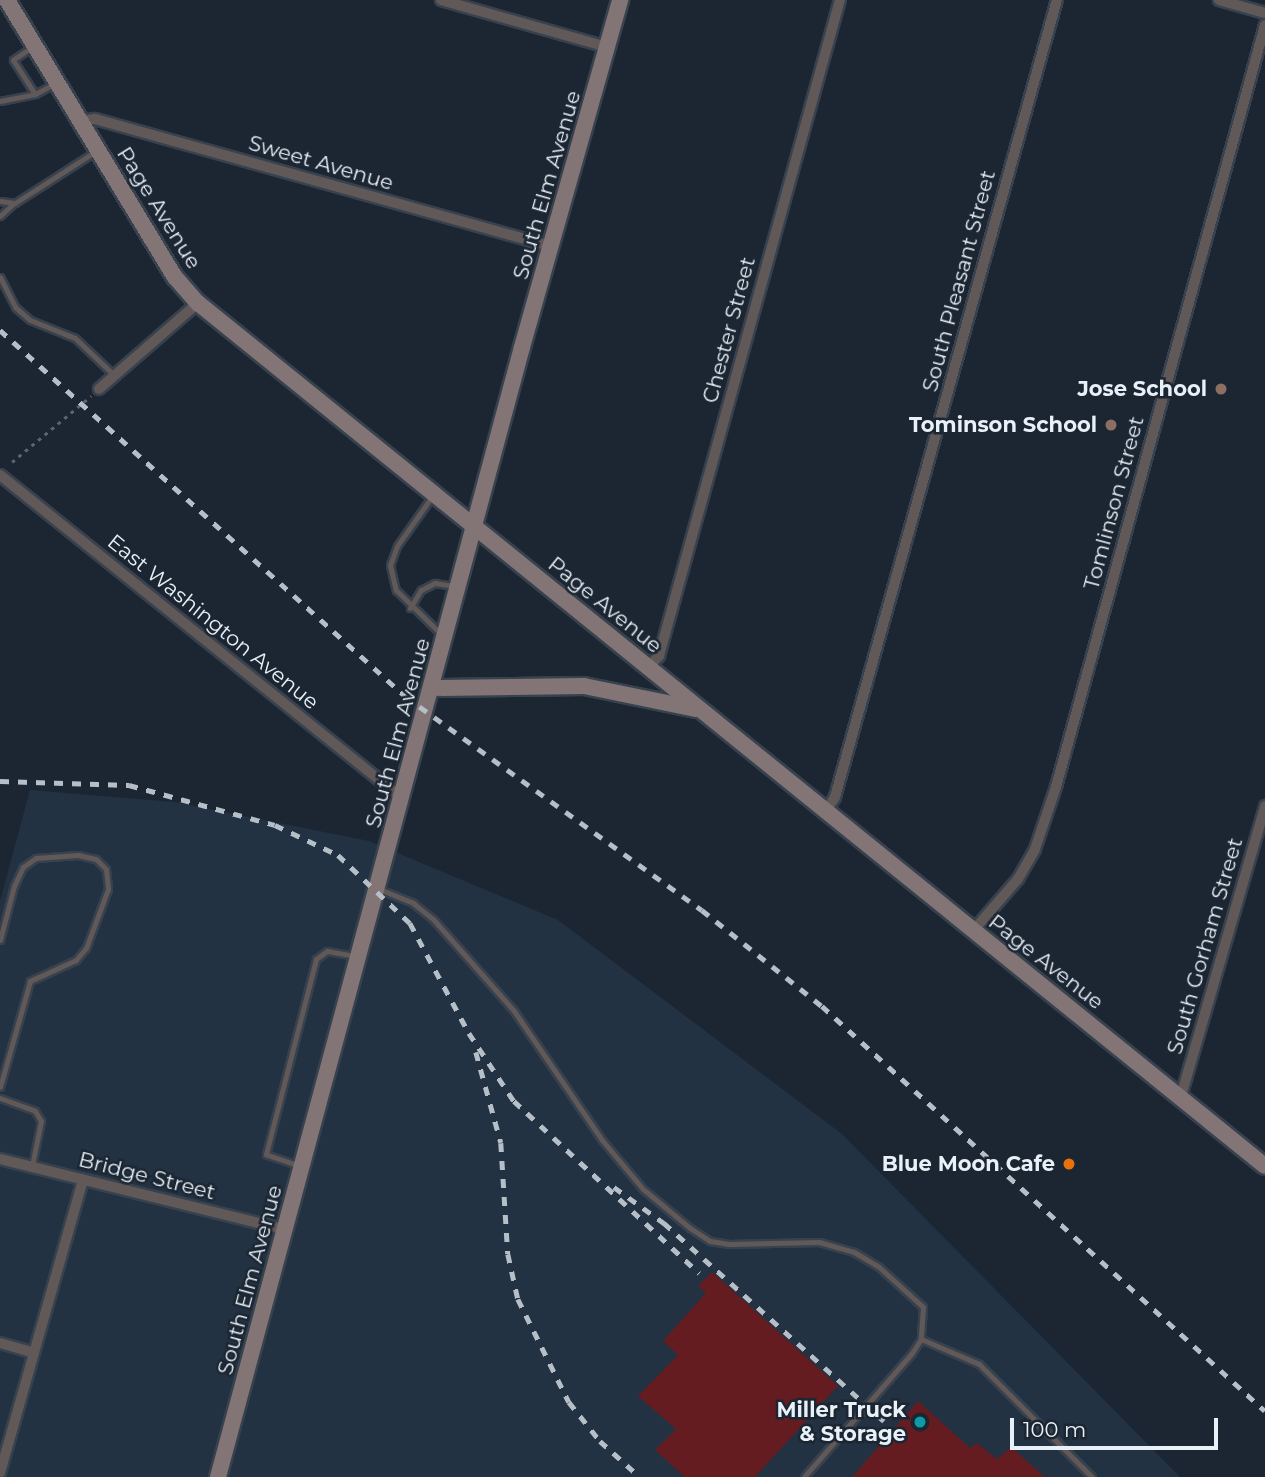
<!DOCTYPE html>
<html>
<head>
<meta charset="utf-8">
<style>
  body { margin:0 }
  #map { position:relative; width:1265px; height:1477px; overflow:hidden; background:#1b2632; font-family:Montserrat,sans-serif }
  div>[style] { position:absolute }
  .built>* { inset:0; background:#223242 }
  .building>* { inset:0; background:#651c20 }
  .path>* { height:2.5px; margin-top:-1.25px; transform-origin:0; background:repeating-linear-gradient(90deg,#5b6570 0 3.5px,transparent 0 8.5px) }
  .roads { filter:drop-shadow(2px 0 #38424e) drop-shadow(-2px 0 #38424e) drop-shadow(0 2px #38424e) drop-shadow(0 -2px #38424e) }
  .lane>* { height:5px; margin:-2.5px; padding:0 2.5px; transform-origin:2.5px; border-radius:2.5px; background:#615858 }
  .street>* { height:10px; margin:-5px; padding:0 5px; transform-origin:5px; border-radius:5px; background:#615858 }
  .secondary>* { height:16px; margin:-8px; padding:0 8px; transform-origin:8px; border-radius:8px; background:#837575 }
  .rail>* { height:4.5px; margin-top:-2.25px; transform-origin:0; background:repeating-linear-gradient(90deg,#b6bfc8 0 9px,transparent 0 18px) }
  .dots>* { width:19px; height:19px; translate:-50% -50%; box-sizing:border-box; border:4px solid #1b2632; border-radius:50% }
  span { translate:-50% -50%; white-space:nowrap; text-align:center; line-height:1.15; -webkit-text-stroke:5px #1b2632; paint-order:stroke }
  .street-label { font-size:21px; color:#e8f0f8 }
  .poi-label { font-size:21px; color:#e8f0f8; font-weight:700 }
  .right { translate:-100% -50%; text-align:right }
  .scale { position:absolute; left:1010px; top:1418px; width:208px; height:32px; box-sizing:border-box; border:4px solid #e8f0f8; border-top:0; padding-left:9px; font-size:21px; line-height:24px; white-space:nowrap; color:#e8f0f8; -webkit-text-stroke:5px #1b2632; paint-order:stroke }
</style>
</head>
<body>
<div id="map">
  <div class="built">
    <i style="clip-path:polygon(30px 790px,174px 802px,369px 841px,558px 920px,842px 1134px,1180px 1477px,0 1477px,0 901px)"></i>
  </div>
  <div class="building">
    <i style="clip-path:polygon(712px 1272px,838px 1386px,755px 1477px,685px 1477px,655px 1450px,676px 1429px,638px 1396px,678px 1355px,663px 1341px,706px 1293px,698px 1286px)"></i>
    <i style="clip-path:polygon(918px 1401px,970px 1448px,977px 1443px,997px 1459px,1011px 1447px,1045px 1477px,852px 1477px)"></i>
  </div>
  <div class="path">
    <i style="left:12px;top:462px;width:103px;rotate:-39.9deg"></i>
  </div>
  <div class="roads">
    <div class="lane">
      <i style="left:32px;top:47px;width:23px;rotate:146deg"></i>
      <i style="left:13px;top:60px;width:40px;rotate:57.1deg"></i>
      <i style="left:35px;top:94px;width:21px;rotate:-28deg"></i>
      <i style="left:0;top:101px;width:36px;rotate:-11deg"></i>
      <i style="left:0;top:201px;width:15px;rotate:8deg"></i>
      <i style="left:15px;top:203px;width:96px;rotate:-32.7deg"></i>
      <i style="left:0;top:216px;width:18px;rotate:-43deg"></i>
      <i style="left:0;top:277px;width:34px;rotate:63deg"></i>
      <i style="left:15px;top:307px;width:20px;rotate:41deg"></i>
      <i style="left:30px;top:320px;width:48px;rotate:21.8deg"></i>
      <i style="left:75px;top:338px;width:55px;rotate:43.5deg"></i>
      <i style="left:433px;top:495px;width:62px;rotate:125.2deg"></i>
      <i style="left:397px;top:546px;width:20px;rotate:110deg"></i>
      <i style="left:390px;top:565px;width:26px;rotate:77deg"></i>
      <i style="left:396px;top:590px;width:63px;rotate:44.4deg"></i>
      <i style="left:410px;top:608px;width:21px;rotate:-59deg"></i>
      <i style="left:421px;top:590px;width:16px;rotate:-27deg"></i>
      <i style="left:435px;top:583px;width:20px;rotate:9deg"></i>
      <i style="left:379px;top:889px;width:37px;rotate:22deg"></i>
      <i style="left:413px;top:903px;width:26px;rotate:39deg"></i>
      <i style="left:433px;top:919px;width:123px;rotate:48.6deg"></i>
      <i style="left:514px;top:1011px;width:156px;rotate:55.7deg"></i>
      <i style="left:602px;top:1140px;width:64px;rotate:50.1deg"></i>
      <i style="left:643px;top:1189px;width:61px;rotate:39.7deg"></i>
      <i style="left:690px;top:1228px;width:24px;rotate:33deg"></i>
      <i style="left:710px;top:1241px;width:19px;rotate:9deg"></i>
      <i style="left:729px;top:1244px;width:90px;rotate:-1.3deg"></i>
      <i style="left:819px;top:1242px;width:36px;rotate:16deg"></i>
      <i style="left:854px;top:1252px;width:29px;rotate:31deg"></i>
      <i style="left:879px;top:1267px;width:59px;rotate:42.3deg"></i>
      <i style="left:923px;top:1307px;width:32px;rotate:94deg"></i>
      <i style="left:921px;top:1339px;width:17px;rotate:123deg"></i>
      <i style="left:912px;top:1353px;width:164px;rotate:131.1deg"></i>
      <i style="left:0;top:940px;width:56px;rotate:-75.5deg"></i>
      <i style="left:14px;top:886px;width:21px;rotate:-65deg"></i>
      <i style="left:23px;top:867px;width:16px;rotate:-35deg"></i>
      <i style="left:36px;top:858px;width:42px;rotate:-4.1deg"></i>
      <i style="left:78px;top:855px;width:18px;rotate:13deg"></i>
      <i style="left:96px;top:859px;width:14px;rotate:45deg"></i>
      <i style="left:106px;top:869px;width:20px;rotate:84deg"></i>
      <i style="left:108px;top:889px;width:63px;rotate:110.4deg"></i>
      <i style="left:86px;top:948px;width:16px;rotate:130deg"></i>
      <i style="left:76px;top:960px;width:51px;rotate:155.5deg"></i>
      <i style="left:30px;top:981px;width:110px;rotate:105.8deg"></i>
      <i style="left:0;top:1098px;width:37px;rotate:20deg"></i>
      <i style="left:35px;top:1111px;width:12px;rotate:59deg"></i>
      <i style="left:41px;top:1121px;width:46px;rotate:101.3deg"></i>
      <i style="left:300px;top:1166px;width:36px;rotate:-161deg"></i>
      <i style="left:266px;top:1154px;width:201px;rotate:-75.6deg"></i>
      <i style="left:316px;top:959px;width:14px;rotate:-36deg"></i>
      <i style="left:327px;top:951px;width:28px;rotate:10deg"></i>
      <i style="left:921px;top:1339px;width:63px;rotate:23.3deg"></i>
      <i style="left:979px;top:1364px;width:160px;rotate:45deg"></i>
    </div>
    <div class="street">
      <i style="left:441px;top:0;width:173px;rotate:15.8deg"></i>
      <i style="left:1219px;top:0;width:48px;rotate:15.8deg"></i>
      <i style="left:80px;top:121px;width:15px;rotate:-8deg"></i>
      <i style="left:95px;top:119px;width:475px;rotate:15.6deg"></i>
      <i style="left:99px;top:389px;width:131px;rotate:-41deg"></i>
      <i style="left:0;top:475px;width:517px;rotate:38.8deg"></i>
      <i style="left:648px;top:667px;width:16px;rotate:-45deg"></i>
      <i style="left:659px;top:656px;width:681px;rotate:-74.58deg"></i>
      <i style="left:824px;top:813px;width:19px;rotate:-55deg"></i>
      <i style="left:835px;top:797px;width:827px;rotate:-74.44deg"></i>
      <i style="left:973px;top:931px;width:69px;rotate:-49.1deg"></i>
      <i style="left:1018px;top:879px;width:34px;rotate:-60deg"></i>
      <i style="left:1035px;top:849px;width:65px;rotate:-71.3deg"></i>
      <i style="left:1056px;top:787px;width:790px;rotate:-74.66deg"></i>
      <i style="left:1181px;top:1096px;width:302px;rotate:-73.8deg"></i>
      <i style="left:0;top:1159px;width:295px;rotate:13.9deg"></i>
      <i style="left:0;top:1343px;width:33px;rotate:16deg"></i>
      <i style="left:0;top:1473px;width:305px;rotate:-74.2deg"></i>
    </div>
    <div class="secondary">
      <i style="left:7px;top:0;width:324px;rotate:58.8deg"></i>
      <i style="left:175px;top:277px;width:35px;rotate:49deg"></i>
      <i style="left:198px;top:303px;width:1372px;rotate:38.97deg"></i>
      <i style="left:432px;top:688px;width:152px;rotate:-0.8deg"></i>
      <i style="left:584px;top:686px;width:114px;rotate:11.6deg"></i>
      <i style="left:218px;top:1477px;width:1170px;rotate:-74.94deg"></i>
      <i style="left:522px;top:347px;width:361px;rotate:-74.2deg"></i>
    </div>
  </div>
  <div class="rail">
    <i style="left:0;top:330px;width:546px;rotate:42.1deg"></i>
    <i style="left:405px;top:696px;width:366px;rotate:35.8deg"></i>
    <i style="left:702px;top:910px;width:154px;rotate:38.7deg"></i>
    <i style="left:822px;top:1006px;width:600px;rotate:42.43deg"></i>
    <i style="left:0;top:781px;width:129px;rotate:1.8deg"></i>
    <i style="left:129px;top:785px;width:151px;rotate:15.3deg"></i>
    <i style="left:275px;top:825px;width:70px;rotate:25.5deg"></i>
    <i style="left:338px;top:855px;width:99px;rotate:43.4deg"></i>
    <i style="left:410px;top:923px;width:125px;rotate:61.8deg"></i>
    <i style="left:469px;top:1033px;width:82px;rotate:56.5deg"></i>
    <i style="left:514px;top:1101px;width:253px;rotate:42.9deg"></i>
    <i style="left:476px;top:1052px;width:94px;rotate:74.6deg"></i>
    <i style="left:501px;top:1143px;width:111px;rotate:86.4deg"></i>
    <i style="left:508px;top:1254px;width:46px;rotate:77.5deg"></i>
    <i style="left:518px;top:1299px;width:115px;rotate:63.7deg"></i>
    <i style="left:569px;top:1402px;width:50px;rotate:51.5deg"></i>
    <i style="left:600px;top:1441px;width:54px;rotate:42deg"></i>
    <i style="left:614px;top:1187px;width:62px;rotate:35.8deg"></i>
    <i style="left:664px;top:1223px;width:296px;rotate:42deg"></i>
  </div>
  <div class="dots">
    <i style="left:1221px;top:389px;background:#8d6e63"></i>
    <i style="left:1111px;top:425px;background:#8d6e63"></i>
    <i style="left:1069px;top:1164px;background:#e8710a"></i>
    <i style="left:920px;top:1422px;background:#0f9aa8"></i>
  </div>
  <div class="street-label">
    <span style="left:321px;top:163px;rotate:16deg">Sweet Avenue</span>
    <span style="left:547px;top:185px;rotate:-74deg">South Elm Avenue</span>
    <span style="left:159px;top:208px;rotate:58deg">Page Avenue</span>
    <span style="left:959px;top:281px;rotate:-75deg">South Pleasant Street</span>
    <span style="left:729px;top:330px;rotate:-75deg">Chester Street</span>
    <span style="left:1114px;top:503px;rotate:-75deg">Tomlinson Street</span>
    <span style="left:605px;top:605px;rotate:39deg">Page Avenue</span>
    <span style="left:213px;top:622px;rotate:39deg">East Washington Avenue</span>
    <span style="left:398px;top:733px;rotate:-75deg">South Elm Avenue</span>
    <span style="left:1205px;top:946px;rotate:-74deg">South Gorham Street</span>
    <span style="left:1046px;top:962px;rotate:38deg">Page Avenue</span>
    <span style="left:147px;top:1176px;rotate:14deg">Bridge Street</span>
    <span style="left:250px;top:1280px;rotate:-75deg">South Elm Avenue</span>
  </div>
  <div class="poi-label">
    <span class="right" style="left:1207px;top:389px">Jose School</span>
    <span class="right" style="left:1097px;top:425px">Tominson School</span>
    <span class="right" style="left:1055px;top:1164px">Blue Moon Cafe</span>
    <span class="right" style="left:906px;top:1422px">Miller Truck<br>&amp; Storage</span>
  </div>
  <div class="scale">100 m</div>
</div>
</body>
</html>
